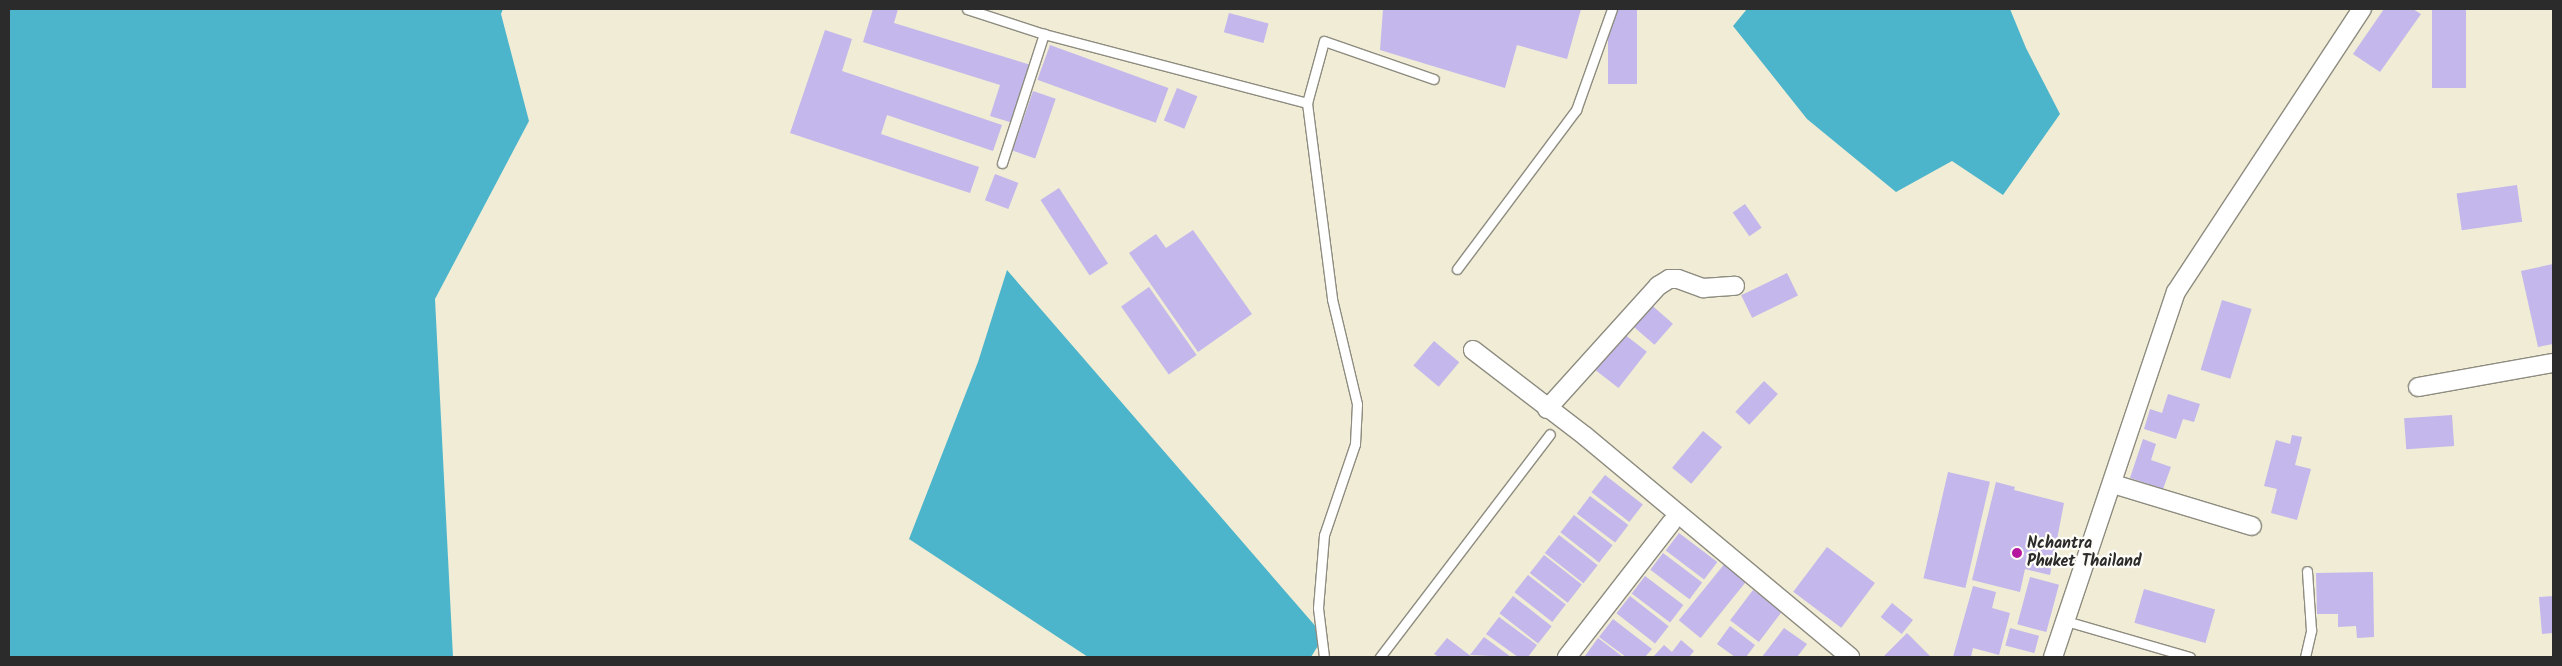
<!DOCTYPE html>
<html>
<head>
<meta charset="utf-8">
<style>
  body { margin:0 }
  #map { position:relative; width:2562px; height:666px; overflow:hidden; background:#f0ecd5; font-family:Kalam,sans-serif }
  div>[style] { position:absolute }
  .water>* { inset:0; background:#4db5cb }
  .building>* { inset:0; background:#c3b7ec; transform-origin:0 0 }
  .roads { filter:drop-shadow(1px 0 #8e8c80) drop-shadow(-1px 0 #8e8c80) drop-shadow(0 1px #8e8c80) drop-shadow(0 -1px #8e8c80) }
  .service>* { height:9px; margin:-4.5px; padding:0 4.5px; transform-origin:4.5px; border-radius:4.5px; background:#fff }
  .minor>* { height:18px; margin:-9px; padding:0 9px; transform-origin:9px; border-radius:9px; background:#fff }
  .dots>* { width:14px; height:14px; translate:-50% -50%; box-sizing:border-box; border:2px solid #fdfcf7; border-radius:50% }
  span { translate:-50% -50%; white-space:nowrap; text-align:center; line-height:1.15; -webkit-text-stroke:4.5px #fdfcf7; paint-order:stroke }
  .poi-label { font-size:16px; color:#2b2b2b; font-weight:700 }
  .left { translate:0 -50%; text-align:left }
  .frame { position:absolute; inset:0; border:10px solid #2b2b2b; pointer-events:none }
</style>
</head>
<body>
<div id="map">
  <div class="water">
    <i style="clip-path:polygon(9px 9px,503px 9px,501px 14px,529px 121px,435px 299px,453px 657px,9px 657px)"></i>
    <i style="clip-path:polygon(1747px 9px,2010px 9px,2026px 48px,2060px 114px,2003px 195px,1952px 161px,1896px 192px,1807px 119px,1733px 26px)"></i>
    <i style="clip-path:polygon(1007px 270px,1324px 636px,1311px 657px,1088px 657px,909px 539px,978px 362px)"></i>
  </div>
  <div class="building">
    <i style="clip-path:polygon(873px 9px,898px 9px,894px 23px,1031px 65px,1013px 123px,990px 116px,1000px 85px,863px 42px)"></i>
    <i style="clip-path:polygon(1383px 9px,1581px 9px,1567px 59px,1517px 45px,1505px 88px,1380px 50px)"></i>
    <i style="left:1608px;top:9px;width:29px;height:75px"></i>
    <i style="clip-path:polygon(2384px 9px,2413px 9px,2421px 14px,2380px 72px,2353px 54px)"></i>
    <i style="left:2432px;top:9px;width:34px;height:79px"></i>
    <i style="left:1229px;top:13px;width:41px;height:20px;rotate:15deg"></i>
    <i style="clip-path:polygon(825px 30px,852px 39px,842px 71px,1002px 125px,993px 151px,887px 115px,881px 134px,979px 167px,970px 193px,790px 133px)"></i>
    <i style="left:1050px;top:45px;width:126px;height:37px;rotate:20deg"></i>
    <i style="left:1177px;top:88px;width:22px;height:35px;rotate:22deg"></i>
    <i style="left:1033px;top:91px;width:24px;height:63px;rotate:19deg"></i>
    <i style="left:995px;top:174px;width:25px;height:28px;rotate:21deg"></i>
    <i style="left:2517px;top:185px;width:37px;height:61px;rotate:82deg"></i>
    <i style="left:1059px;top:188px;width:90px;height:22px;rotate:57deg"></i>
    <i style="left:1745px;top:204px;width:29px;height:15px;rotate:55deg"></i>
    <i style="clip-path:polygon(1193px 230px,1252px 314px,1198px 352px,1129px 253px,1156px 234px,1166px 248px)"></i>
    <i style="clip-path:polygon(2553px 264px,2553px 344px,2538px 347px,2521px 271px)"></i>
    <i style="left:1787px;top:273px;width:25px;height:51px;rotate:64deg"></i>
    <i style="left:1149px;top:287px;width:83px;height:34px;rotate:55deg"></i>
    <i style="left:2222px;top:300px;width:31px;height:73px;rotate:17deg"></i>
    <i style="left:1648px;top:302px;width:33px;height:28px;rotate:41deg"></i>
    <i style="left:1624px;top:334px;width:29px;height:46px;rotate:38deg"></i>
    <i style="left:1434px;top:341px;width:33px;height:32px;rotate:40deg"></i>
    <i style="left:1764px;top:381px;width:19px;height:42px;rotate:43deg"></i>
    <i style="clip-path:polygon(2168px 394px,2200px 404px,2194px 422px,2183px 419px,2176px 439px,2144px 429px,2150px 409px,2162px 413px)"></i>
    <i style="left:2452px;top:415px;width:31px;height:48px;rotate:86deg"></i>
    <i style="left:1703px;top:431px;width:25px;height:48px;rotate:40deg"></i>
    <i style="clip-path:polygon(2292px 435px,2302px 437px,2295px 465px,2311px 469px,2297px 520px,2271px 513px,2277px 489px,2264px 486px,2276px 440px,2290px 444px)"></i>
    <i style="clip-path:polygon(2143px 439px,2156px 444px,2151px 460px,2171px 467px,2163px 489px,2130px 478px)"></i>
    <i style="left:1948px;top:472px;width:43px;height:109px;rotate:13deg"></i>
    <i style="left:1605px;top:475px;width:48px;height:22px;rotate:38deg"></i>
    <i style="clip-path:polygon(1996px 482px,2015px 487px,2014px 490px,2064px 503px,2050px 575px,2025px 569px,2020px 592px,1972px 580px)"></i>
    <i style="left:1590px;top:496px;width:48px;height:22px;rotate:37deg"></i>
    <i style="left:1574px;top:515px;width:49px;height:22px;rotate:38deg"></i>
    <i style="left:1679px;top:533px;width:48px;height:22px;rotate:37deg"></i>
    <i style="left:1559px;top:535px;width:49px;height:23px;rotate:38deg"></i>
    <i style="left:1827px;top:547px;width:60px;height:56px;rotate:37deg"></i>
    <i style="left:1663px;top:553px;width:49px;height:21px;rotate:37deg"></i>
    <i style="left:1544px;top:555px;width:48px;height:23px;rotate:38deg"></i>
    <i style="left:1726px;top:562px;width:28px;height:75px;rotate:39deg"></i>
    <i style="clip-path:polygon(2373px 572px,2374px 637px,2357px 638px,2356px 626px,2338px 627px,2338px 614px,2317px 614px,2316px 573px)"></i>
    <i style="left:1528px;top:575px;width:48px;height:22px;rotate:38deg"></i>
    <i style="left:1645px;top:576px;width:48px;height:22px;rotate:37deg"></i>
    <i style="left:2030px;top:577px;width:30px;height:49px;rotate:15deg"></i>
    <i style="clip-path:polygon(1973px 586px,1996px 592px,1992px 608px,2010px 613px,1999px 655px,1973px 648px,1971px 657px,1953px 657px)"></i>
    <i style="left:2144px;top:589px;width:74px;height:35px;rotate:16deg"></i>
    <i style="left:1753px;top:590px;width:36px;height:38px;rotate:37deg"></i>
    <i style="left:1513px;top:596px;width:49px;height:22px;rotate:38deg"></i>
    <i style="left:1630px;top:596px;width:49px;height:22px;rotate:38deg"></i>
    <i style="clip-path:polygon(2553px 596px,2553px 633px,2542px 634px,2539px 597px)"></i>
    <i style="left:1892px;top:603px;width:27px;height:18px;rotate:39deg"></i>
    <i style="clip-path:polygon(1499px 617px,1537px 645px,1528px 657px,1518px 657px,1486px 634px)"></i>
    <i style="clip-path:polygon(1613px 619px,1652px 649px,1645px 657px,1626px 657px,1599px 637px)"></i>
    <i style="clip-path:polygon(1730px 626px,1755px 645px,1746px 657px,1735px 657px,1717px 644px)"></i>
    <i style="clip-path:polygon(1784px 628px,1807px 644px,1797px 657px,1762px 657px)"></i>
    <i style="left:2010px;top:628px;width:30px;height:18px;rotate:15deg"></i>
    <i style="clip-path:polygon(1907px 633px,1931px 657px,1883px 657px)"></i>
    <i style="clip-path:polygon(1484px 637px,1511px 657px,1470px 655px)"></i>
    <i style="clip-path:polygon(1447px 638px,1472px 657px,1439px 657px,1434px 654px)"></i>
    <i style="clip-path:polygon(1598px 638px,1623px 657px,1585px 656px)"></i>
    <i style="clip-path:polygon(1681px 640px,1694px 651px,1689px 657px,1653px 657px,1664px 645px,1672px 652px)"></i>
  </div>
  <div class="roads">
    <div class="service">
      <i style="left:967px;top:9px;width:81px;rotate:18deg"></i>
      <i style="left:1044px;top:34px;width:272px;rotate:14.7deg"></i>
      <i style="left:1307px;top:103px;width:198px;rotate:82.7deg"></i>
      <i style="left:1332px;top:299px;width:108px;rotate:76.6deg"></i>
      <i style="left:1357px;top:404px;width:40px;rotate:92.9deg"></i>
      <i style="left:1355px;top:444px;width:96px;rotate:108.8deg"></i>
      <i style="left:1324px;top:535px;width:73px;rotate:94.7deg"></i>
      <i style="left:1318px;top:608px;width:49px;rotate:83deg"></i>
      <i style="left:1307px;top:103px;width:64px;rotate:-74.7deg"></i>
      <i style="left:1324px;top:41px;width:116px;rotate:19.1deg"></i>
      <i style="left:1002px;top:163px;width:136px;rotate:-72deg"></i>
      <i style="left:1457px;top:269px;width:199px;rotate:-53.2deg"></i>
      <i style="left:1576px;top:110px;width:107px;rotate:-70.4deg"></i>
      <i style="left:2066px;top:621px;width:129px;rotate:16.2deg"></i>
      <i style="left:1380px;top:657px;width:280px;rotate:-52.7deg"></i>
      <i style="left:2305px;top:657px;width:28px;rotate:-77deg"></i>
      <i style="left:2311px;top:630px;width:59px;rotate:-93.9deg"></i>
    </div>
    <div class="minor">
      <i style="left:1473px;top:350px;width:141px;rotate:37.5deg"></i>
      <i style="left:1585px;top:436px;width:345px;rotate:39.8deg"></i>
      <i style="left:2418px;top:387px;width:137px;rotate:-10.1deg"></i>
      <i style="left:1547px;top:409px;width:166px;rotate:-47.9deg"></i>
      <i style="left:1658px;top:286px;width:13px;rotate:-32deg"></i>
      <i style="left:1669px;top:279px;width:9px"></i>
      <i style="left:1678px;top:279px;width:27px;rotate:20deg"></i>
      <i style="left:1703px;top:288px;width:32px;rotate:-4deg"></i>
      <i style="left:2113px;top:484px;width:145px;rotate:16.8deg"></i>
      <i style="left:1567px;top:657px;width:170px;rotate:-52.2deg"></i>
      <i style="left:2053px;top:657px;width:385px;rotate:-71.4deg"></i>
      <i style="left:2176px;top:292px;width:339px;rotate:-56.7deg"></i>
    </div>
  </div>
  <div class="dots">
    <i style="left:2017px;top:553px;background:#b5179e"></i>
  </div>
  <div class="poi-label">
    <span class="left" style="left:2027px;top:553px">Nchantra<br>Phuket Thailand</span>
  </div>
  <div class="frame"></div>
</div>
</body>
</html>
